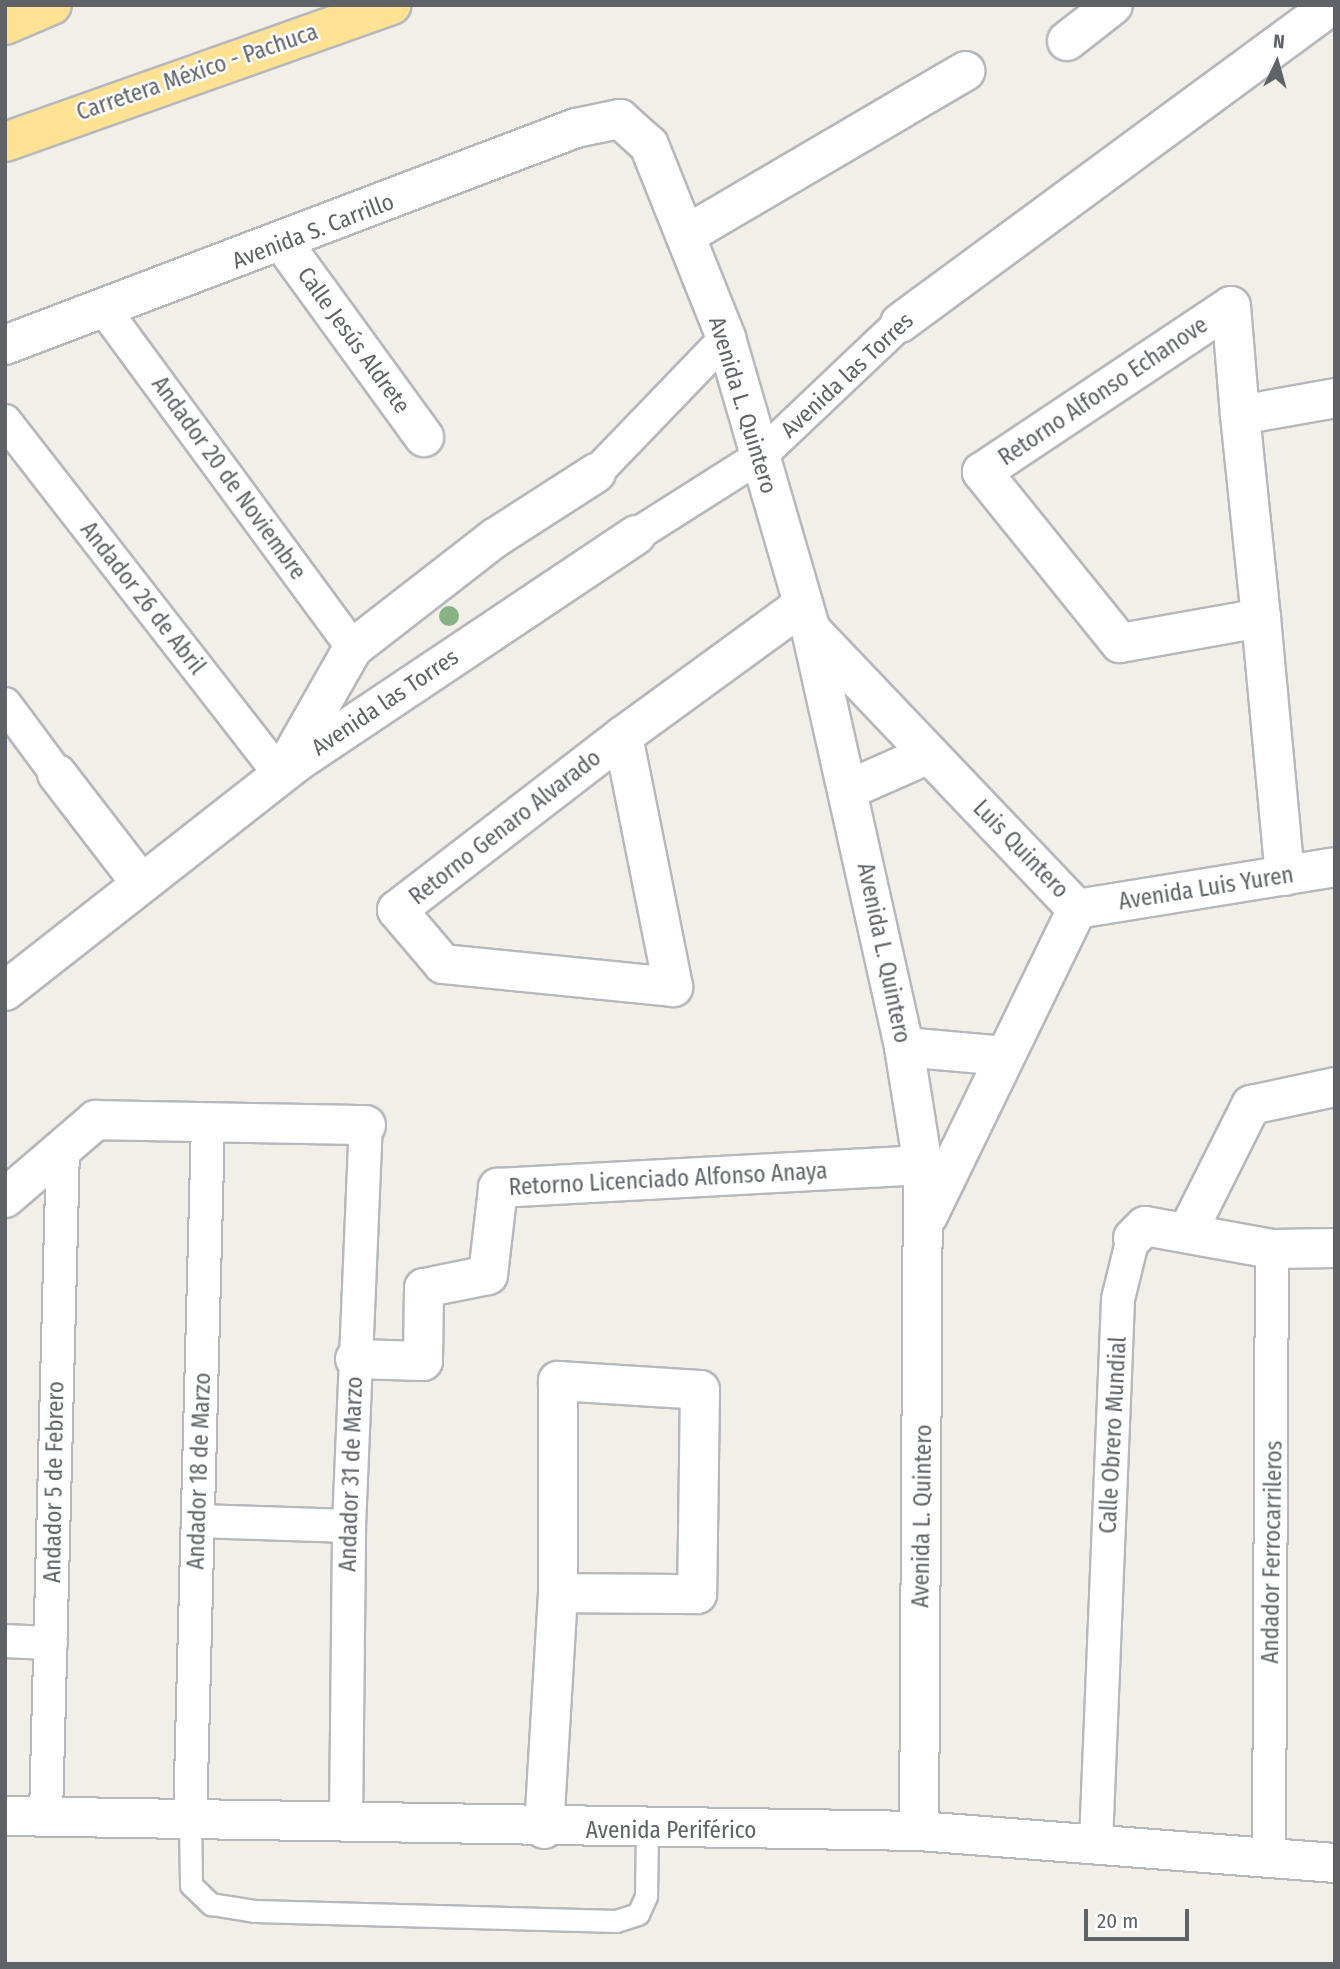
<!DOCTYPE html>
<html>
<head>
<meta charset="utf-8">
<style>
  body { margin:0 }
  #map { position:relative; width:1340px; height:1969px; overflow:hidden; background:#f1efe8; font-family:"Fira Sans Condensed",sans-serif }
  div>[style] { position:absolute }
  .roads { filter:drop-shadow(2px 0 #b5b8bc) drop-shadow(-2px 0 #b5b8bc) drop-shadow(0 2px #b5b8bc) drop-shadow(0 -2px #b5b8bc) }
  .service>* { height:21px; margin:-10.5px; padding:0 10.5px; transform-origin:10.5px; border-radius:10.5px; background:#fff }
  .pedestrian>* { height:32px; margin:-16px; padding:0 16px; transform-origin:16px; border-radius:16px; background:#fff }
  .minor>* { height:38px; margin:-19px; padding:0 19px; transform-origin:19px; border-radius:19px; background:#fff }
  .motorway>* { height:38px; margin:-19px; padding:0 19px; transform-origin:19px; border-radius:19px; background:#fde293 }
  .trees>* { width:20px; height:20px; margin:-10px; border-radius:50%; background:#89b387 }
  span { translate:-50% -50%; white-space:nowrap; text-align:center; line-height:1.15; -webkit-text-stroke:5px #fff; paint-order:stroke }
  .street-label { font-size:23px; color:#5f6368 }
  .frame { position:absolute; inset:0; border:7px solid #5f6368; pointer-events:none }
  .north { position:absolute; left:1242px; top:28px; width:70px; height:70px; -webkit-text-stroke:5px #fff; paint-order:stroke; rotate:5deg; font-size:19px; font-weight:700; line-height:28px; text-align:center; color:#5f6368 }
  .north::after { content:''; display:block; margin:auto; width:24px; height:32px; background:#5f6368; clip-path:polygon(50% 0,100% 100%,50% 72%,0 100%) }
  .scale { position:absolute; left:1084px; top:1909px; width:105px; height:32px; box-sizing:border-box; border:4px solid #5f6368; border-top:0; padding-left:9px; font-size:21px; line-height:24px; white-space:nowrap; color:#5f6368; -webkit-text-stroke:5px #fff; paint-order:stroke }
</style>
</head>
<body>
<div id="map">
  <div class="roads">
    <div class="service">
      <i style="left:190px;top:1820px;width:65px;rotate:89.1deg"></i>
      <i style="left:191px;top:1885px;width:28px;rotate:44deg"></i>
      <i style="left:211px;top:1904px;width:45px;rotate:9deg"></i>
      <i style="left:255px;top:1911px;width:361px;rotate:1.6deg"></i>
      <i style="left:616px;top:1921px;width:23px;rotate:-18deg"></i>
      <i style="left:638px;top:1914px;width:20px;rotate:-66deg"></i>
      <i style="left:646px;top:1896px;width:65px;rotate:-89.1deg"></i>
    </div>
    <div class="pedestrian">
      <i style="left:104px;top:309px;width:421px;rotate:53.7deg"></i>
      <i style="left:5px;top:421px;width:449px;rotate:52.1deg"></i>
      <i style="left:596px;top:473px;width:187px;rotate:-46.1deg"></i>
      <i style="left:636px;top:535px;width:146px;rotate:-32.4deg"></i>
      <i style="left:759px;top:457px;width:195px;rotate:-43.5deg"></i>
      <i style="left:5px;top:704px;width:87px;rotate:53.4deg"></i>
      <i style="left:198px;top:1521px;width:151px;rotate:1.9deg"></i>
      <i style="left:5px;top:1641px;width:46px;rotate:2.5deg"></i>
      <i style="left:46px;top:1815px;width:665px;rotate:-88.54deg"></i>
      <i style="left:190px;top:1820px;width:698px;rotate:-88.52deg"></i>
      <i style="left:346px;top:1824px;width:298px;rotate:-89.4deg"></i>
      <i style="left:349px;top:1526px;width:401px;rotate:-87.6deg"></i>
      <i style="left:1096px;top:1843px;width:544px;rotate:-87.68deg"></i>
      <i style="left:1118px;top:1299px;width:63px;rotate:-76.2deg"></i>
      <i style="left:1269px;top:1855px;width:606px;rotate:-89.72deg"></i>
    </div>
    <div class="minor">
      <i style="left:1067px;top:41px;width:58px;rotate:-38deg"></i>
      <i style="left:686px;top:235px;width:324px;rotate:-30.4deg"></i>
      <i style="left:283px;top:243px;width:240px;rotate:54deg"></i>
      <i style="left:900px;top:323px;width:536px;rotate:-36.36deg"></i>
      <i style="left:5px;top:345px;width:611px;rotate:-20.81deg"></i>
      <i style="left:576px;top:128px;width:45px;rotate:-11.6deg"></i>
      <i style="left:620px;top:119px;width:39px;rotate:42deg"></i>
      <i style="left:649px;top:145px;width:208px;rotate:68.2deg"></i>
      <i style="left:726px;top:338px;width:304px;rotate:73.8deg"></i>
      <i style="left:811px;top:630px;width:427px;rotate:77.4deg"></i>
      <i style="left:904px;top:1047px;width:120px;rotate:80.9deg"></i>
      <i style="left:923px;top:1165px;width:666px;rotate:90.34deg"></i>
      <i style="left:1240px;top:415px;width:97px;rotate:-10.1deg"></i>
      <i style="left:1261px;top:618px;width:143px;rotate:169.9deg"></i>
      <i style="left:1120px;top:643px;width:220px;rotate:-128.9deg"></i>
      <i style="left:982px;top:472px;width:299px;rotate:-33.7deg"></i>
      <i style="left:1231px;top:306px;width:109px;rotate:85.3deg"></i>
      <i style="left:1240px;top:415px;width:204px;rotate:84.1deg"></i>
      <i style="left:1261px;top:618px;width:259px;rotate:84.7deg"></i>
      <i style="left:813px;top:632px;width:383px;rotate:46.4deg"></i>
      <i style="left:1077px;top:909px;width:341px;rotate:115.9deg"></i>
      <i style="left:623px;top:736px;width:256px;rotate:78.7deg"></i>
      <i style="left:673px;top:987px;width:231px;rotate:-174.3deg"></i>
      <i style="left:443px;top:964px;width:71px;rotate:-130.4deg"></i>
      <i style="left:397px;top:910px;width:285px;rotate:-37.6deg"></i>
      <i style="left:623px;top:736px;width:220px;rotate:-36.1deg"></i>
      <i style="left:287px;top:764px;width:133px;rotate:-60.4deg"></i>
      <i style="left:353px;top:648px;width:180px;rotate:-37.8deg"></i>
      <i style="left:495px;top:538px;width:120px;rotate:-32.8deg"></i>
      <i style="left:57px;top:774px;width:138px;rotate:52.4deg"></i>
      <i style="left:850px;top:789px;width:86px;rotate:-23.9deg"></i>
      <i style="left:1077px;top:909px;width:261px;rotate:-9.2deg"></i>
      <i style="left:5px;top:991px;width:371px;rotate:-38.1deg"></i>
      <i style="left:297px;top:762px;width:408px;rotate:-33.8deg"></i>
      <i style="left:904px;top:1047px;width:101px;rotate:5.1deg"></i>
      <i style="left:5px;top:1198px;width:120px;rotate:-40.6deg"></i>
      <i style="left:96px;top:1120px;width:270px;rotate:1.1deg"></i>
      <i style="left:1189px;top:1229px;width:139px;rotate:-63.4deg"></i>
      <i style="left:1251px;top:1105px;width:86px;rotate:-12.1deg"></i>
      <i style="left:1133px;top:1238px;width:17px;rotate:-45deg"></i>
      <i style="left:1145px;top:1226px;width:129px;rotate:10.3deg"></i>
      <i style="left:1272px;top:1249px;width:63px;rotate:-0.9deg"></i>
      <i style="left:355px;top:1359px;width:68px;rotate:1.7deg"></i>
      <i style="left:423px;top:1361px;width:73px;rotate:-89.2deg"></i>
      <i style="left:424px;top:1288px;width:65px;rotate:-11.5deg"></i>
      <i style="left:488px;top:1275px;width:88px;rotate:-83.4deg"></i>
      <i style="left:498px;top:1188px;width:426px;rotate:-3.1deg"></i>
      <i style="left:5px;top:1816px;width:914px;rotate:0.94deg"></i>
      <i style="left:919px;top:1831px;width:417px;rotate:4.4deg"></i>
      <i style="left:544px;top:1829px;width:236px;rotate:-86.6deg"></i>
      <i style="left:558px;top:1593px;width:212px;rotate:-90deg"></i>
      <i style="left:558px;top:1381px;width:142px;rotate:3.6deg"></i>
      <i style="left:700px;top:1390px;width:204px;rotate:90.8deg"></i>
      <i style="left:697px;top:1594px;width:139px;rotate:-179.6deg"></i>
    </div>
    <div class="motorway">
      <i style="left:5px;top:25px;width:51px;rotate:-23.1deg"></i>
      <i style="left:5px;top:142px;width:410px;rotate:-19.5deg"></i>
    </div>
  </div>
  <div class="trees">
    <i style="left:449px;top:616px"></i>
  </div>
  <div class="street-label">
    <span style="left:197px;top:72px;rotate:-19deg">Carretera México - Pachuca</span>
    <span style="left:313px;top:231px;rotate:-21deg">Avenida S. Carrillo</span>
    <span style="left:354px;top:340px;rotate:54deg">Calle Jesús Aldrete</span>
    <span style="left:847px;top:375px;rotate:-43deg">Avenida las Torres</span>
    <span style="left:1103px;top:391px;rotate:-34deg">Retorno Alfonso Echanove</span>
    <span style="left:743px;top:405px;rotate:73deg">Avenida L. Quintero</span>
    <span style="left:229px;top:478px;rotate:54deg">Andador 20 de Noviembre</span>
    <span style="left:143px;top:598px;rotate:52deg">Andador 26 de Abril</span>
    <span style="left:385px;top:702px;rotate:-34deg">Avenida las Torres</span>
    <span style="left:505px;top:827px;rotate:-38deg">Retorno Genaro Alvarado</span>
    <span style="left:1021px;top:849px;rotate:46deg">Luis Quintero</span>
    <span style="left:1206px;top:888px;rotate:-9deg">Avenida Luis Yuren</span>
    <span style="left:884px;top:953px;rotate:78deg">Avenida L. Quintero</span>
    <span style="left:668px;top:1179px;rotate:-3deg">Retorno Licenciado Alfonso Anaya</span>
    <span style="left:1113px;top:1435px;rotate:-87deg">Calle Obrero Mundial</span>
    <span style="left:199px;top:1471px;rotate:-88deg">Andador 18 de Marzo</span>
    <span style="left:351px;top:1474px;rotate:-88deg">Andador 31 de Marzo</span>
    <span style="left:54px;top:1482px;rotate:-89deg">Andador 5 de Febrero</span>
    <span style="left:922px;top:1516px;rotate:-89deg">Avenida L. Quintero</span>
    <span style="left:1272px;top:1552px;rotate:-89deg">Andador Ferrocarrileros</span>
    <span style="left:671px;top:1830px">Avenida Periférico</span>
  </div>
  <div class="frame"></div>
  <div class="north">N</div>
  <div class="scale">20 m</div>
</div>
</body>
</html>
